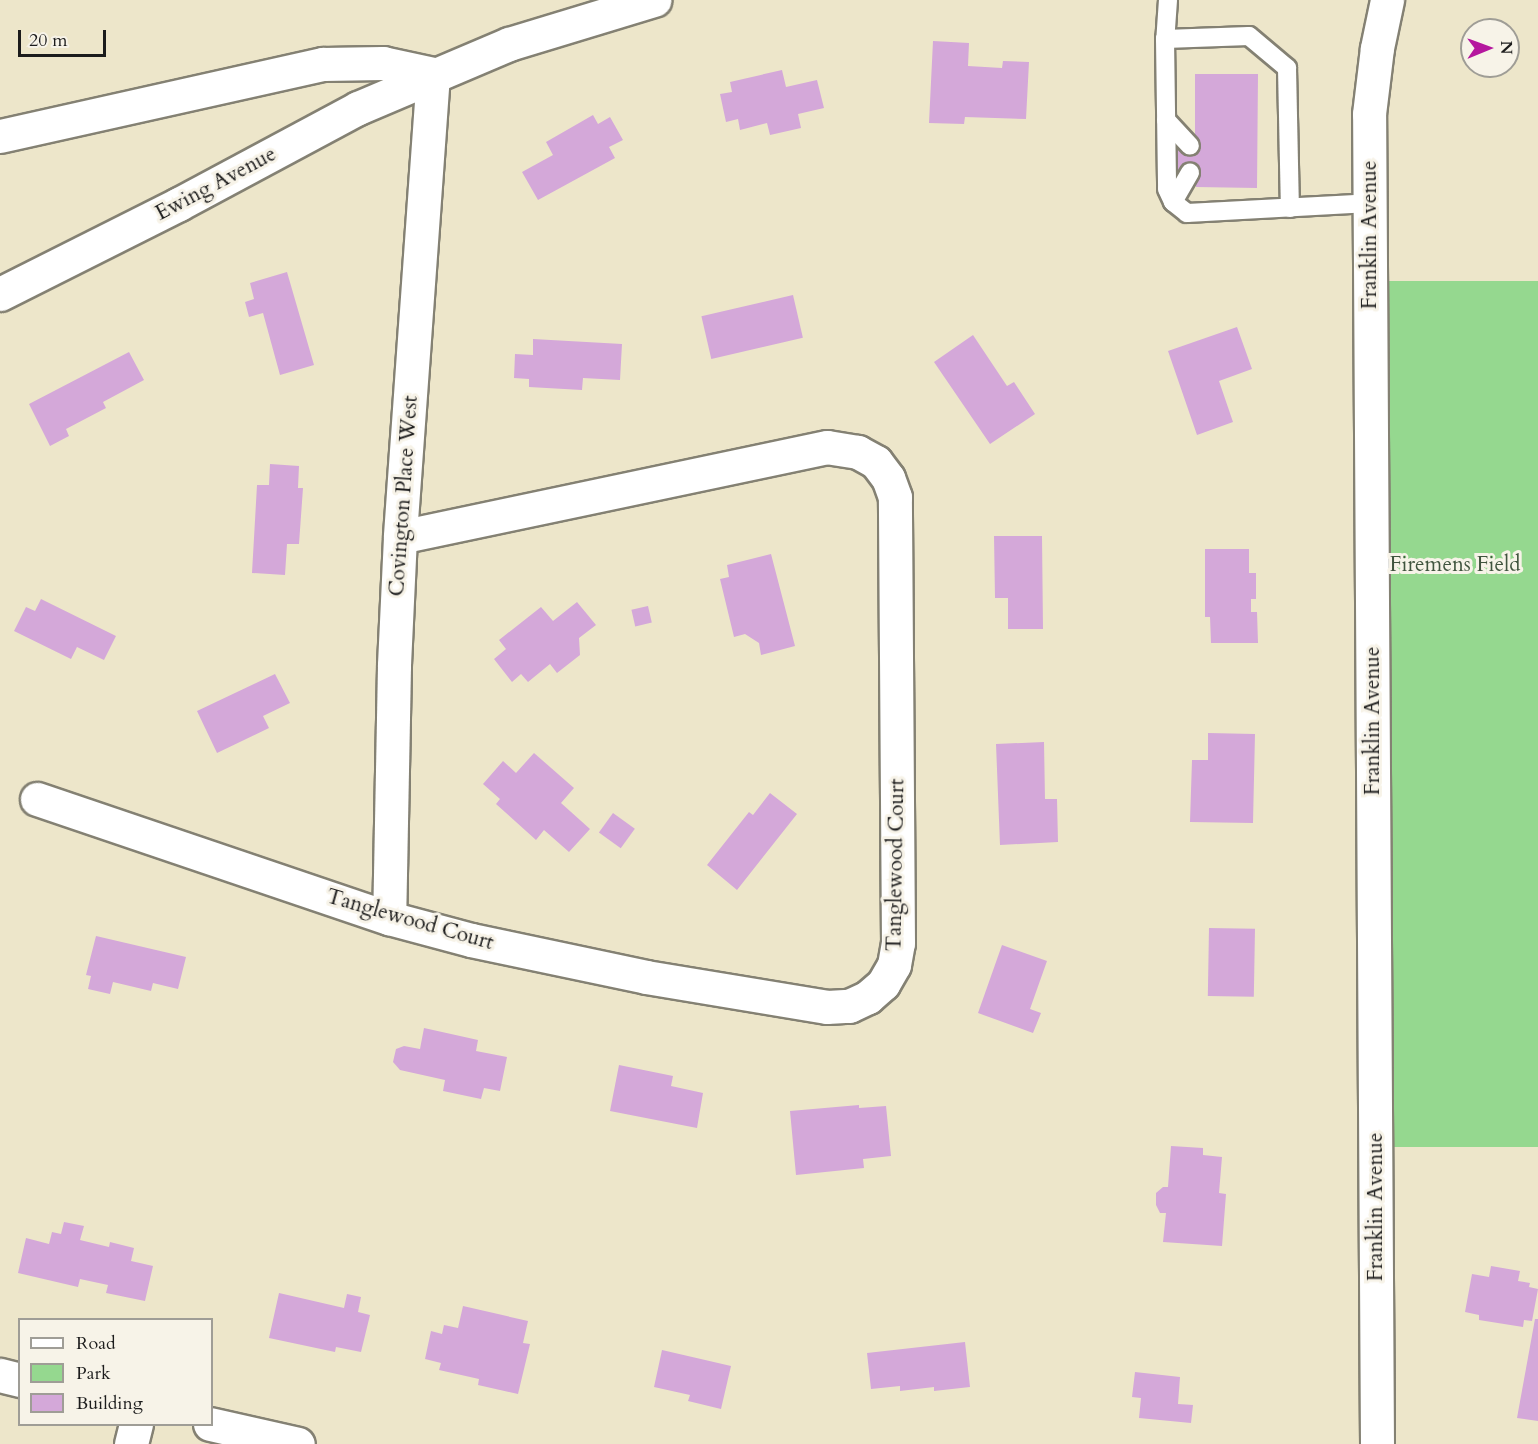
<!DOCTYPE html>
<html>
<head>
<meta charset="utf-8">
<style>
  body { margin:0 }
  #map { position:relative; width:1538px; height:1444px; overflow:hidden; background:#ede6ca; font-family:Cardo,serif }
  div>[style] { position:absolute }
  .green>* { inset:0; background:#95d88f; transform-origin:0 0 }
  .building>* { inset:0; background:#d4a8d9; transform-origin:0 0 }
  .roads { filter:drop-shadow(2px 0 #848173) drop-shadow(-2px 0 #848173) drop-shadow(0 2px #848173) drop-shadow(0 -2px #848173) }
  .service>* { height:18px; margin:-9px; padding:0 9px; transform-origin:9px; border-radius:9px; background:#fff }
  .minor>* { height:33px; margin:-16.5px; padding:0 16.5px; transform-origin:16.5px; border-radius:16.5px; background:#fff }
  .primary>* { height:33px; margin:-16.5px; padding:0 16.5px; transform-origin:16.5px; border-radius:16.5px; background:#fff }
  span { translate:-50% -50%; white-space:nowrap; text-align:center; line-height:1.15; -webkit-text-stroke:6px #f7f3e8; paint-order:stroke }
  .street-label { font-size:21px; color:#1c1c1c }
  .park-label { font-size:21px; color:#40543e }
  .legend { position:absolute; left:18px; top:1318px; width:195px; height:108px; box-sizing:border-box; background:#f7f3e8; border:2px solid #9f9d96; margin:0; padding:8px 10px; list-style:none; font-size:18px; color:#1c1c1c }
  .legend li { display:flex; align-items:center; gap:12px; height:30px }
  .legend b { width:30px; border:2px solid #9f9d96 }
  .north { position:absolute; left:1460px; top:18px; width:60px; height:60px; box-sizing:border-box; background:#f7f3e8; border:2px solid #9f9d96; border-radius:50%; rotate:89deg; font-size:16px; font-weight:700; line-height:24px; text-align:center; color:#1c1c1c }
  .north::after { content:''; display:block; margin:auto; width:21px; height:27px; background:#b5179e; clip-path:polygon(50% 0,100% 100%,50% 72%,0 100%) }
  .scale { position:absolute; left:18px; top:30px; width:88px; height:27px; box-sizing:border-box; border:3px solid #1c1c1c; border-top:0; padding-left:8px; font-size:18px; line-height:21px; white-space:nowrap; color:#1c1c1c; -webkit-text-stroke:4px #f7f3e8; paint-order:stroke }
</style>
</head>
<body>
<div id="map">
  <div class="green">
    <i style="left:1538px;top:281px;width:866px;height:174px;rotate:90deg"></i>
  </div>
  <div class="building">
    <i style="clip-path:polygon(933px 41px,969px 43px,968px 66px,1002px 68px,1003px 61px,1029px 62px,1026px 119px,965px 117px,964px 124px,929px 123px)"></i>
    <i style="clip-path:polygon(782px 70px,786px 87px,817px 80px,824px 108px,798px 114px,801px 128px,770px 135px,767px 123px,740px 130px,738px 119px,726px 122px,720px 94px,732px 92px,730px 82px)"></i>
    <i style="clip-path:polygon(1195px 74px,1258px 74px,1257px 188px,1196px 187px,1196px 172px,1177px 172px,1178px 146px,1195px 146px)"></i>
    <i style="clip-path:polygon(593px 115px,598px 124px,610px 117px,623px 140px,609px 147px,615px 158px,538px 200px,522px 172px,553px 155px,546px 142px)"></i>
    <i style="clip-path:polygon(287px 272px,314px 365px,280px 375px,263px 313px,249px 317px,245px 302px,254px 299px,250px 283px)"></i>
    <i style="left:793px;top:295px;width:44px;height:94px;rotate:77deg"></i>
    <i style="clip-path:polygon(1237px 327px,1252px 369px,1219px 381px,1233px 422px,1197px 435px,1168px 351px)"></i>
    <i style="clip-path:polygon(973px 335px,1007px 386px,1014px 382px,1035px 414px,990px 444px,934px 362px)"></i>
    <i style="clip-path:polygon(533px 339px,622px 344px,620px 380px,583px 378px,582px 390px,529px 387px,529px 379px,514px 378px,515px 354px,533px 355px)"></i>
    <i style="clip-path:polygon(129px 352px,144px 380px,103px 402px,106px 408px,66px 429px,69px 436px,50px 446px,29px 404px)"></i>
    <i style="clip-path:polygon(270px 464px,299px 466px,298px 488px,303px 488px,299px 544px,287px 544px,285px 575px,252px 573px,257px 485px,269px 485px)"></i>
    <i style="clip-path:polygon(994px 536px,1042px 536px,1043px 629px,1008px 629px,1008px 598px,995px 598px)"></i>
    <i style="clip-path:polygon(1205px 549px,1249px 549px,1249px 573px,1256px 573px,1256px 599px,1251px 599px,1251px 612px,1257px 612px,1258px 643px,1211px 643px,1210px 617px,1205px 617px)"></i>
    <i style="clip-path:polygon(771px 554px,795px 646px,761px 655px,759px 643px,745px 634px,734px 637px,720px 579px,729px 577px,727px 565px)"></i>
    <i style="clip-path:polygon(41px 599px,116px 636px,104px 660px,77px 647px,71px 659px,14px 631px,26px 607px,35px 611px)"></i>
    <i style="clip-path:polygon(577px 602px,596px 625px,579px 638px,580px 655px,557px 673px,550px 664px,528px 682px,521px 674px,512px 682px,494px 659px,506px 649px,499px 640px,541px 607px,553px 621px)"></i>
    <i style="left:648px;top:606px;width:17px;height:17px;rotate:77deg"></i>
    <i style="clip-path:polygon(275px 674px,290px 703px,263px 716px,269px 728px,217px 753px,197px 711px)"></i>
    <i style="clip-path:polygon(1208px 733px,1255px 734px,1253px 823px,1190px 822px,1192px 760px,1208px 760px)"></i>
    <i style="clip-path:polygon(1044px 742px,1045px 799px,1057px 799px,1058px 842px,1000px 845px,996px 744px)"></i>
    <i style="clip-path:polygon(534px 753px,574px 788px,561px 803px,590px 829px,569px 852px,544px 830px,536px 840px,496px 804px,500px 799px,483px 784px,503px 761px,516px 773px)"></i>
    <i style="clip-path:polygon(770px 793px,797px 814px,737px 890px,707px 865px,749px 812px,753px 815px)"></i>
    <i style="left:613px;top:813px;width:27px;height:24px;rotate:36deg"></i>
    <i style="left:1209px;top:928px;width:46px;height:68px;rotate:1deg"></i>
    <i style="clip-path:polygon(96px 936px,186px 957px,178px 989px,153px 983px,151px 991px,113px 982px,110px 994px,88px 989px,91px 976px,86px 975px)"></i>
    <i style="clip-path:polygon(1002px 945px,1047px 961px,1030px 1009px,1041px 1013px,1033px 1033px,978px 1013px)"></i>
    <i style="clip-path:polygon(424px 1028px,478px 1040px,476px 1051px,507px 1057px,500px 1091px,484px 1088px,481px 1099px,443px 1091px,445px 1080px,400px 1070px,393px 1062px,396px 1049px,404px 1046px,420px 1049px)"></i>
    <i style="clip-path:polygon(619px 1065px,673px 1076px,671px 1086px,703px 1093px,697px 1128px,610px 1111px)"></i>
    <i style="clip-path:polygon(859px 1105px,859px 1108px,886px 1106px,891px 1156px,863px 1159px,864px 1168px,796px 1175px,790px 1111px)"></i>
    <i style="clip-path:polygon(1171px 1146px,1203px 1148px,1203px 1155px,1222px 1157px,1219px 1193px,1226px 1194px,1222px 1246px,1163px 1242px,1166px 1213px,1160px 1213px,1156px 1205px,1156px 1193px,1163px 1187px,1168px 1187px)"></i>
    <i style="clip-path:polygon(64px 1222px,84px 1226px,80px 1240px,109px 1247px,110px 1242px,134px 1248px,131px 1261px,153px 1266px,145px 1301px,106px 1293px,108px 1285px,80px 1279px,78px 1287px,18px 1273px,26px 1238px,49px 1244px,52px 1232px,61px 1234px)"></i>
    <i style="clip-path:polygon(1491px 1266px,1520px 1271px,1518px 1281px,1530px 1283px,1529px 1287px,1538px 1289px,1532px 1321px,1524px 1320px,1523px 1327px,1479px 1320px,1479px 1315px,1465px 1312px,1472px 1274px,1489px 1277px)"></i>
    <i style="clip-path:polygon(279px 1293px,344px 1308px,347px 1294px,361px 1297px,358px 1312px,370px 1315px,361px 1352px,336px 1347px,335px 1352px,269px 1338px)"></i>
    <i style="clip-path:polygon(463px 1306px,528px 1321px,523px 1343px,530px 1344px,518px 1394px,478px 1385px,479px 1379px,439px 1370px,441px 1363px,425px 1359px,431px 1331px,442px 1334px,444px 1325px,458px 1328px)"></i>
    <i style="clip-path:polygon(1535px 1319px,1538px 1319px,1538px 1421px,1517px 1418px)"></i>
    <i style="clip-path:polygon(965px 1342px,970px 1387px,934px 1391px,934px 1387px,900px 1391px,900px 1386px,871px 1389px,867px 1353px)"></i>
    <i style="clip-path:polygon(662px 1350px,731px 1366px,721px 1409px,688px 1401px,690px 1395px,654px 1387px)"></i>
    <i style="clip-path:polygon(1135px 1372px,1180px 1377px,1178px 1404px,1193px 1405px,1191px 1423px,1139px 1418px,1141px 1398px,1132px 1397px)"></i>
  </div>
  <div class="roads">
    <div class="service">
      <i style="left:1168px;top:0;width:39px;rotate:94deg"></i>
      <i style="left:1165px;top:39px;width:150px;rotate:89.2deg"></i>
      <i style="left:1167px;top:189px;width:14px;rotate:65deg"></i>
      <i style="left:1173px;top:202px;width:18px;rotate:38deg"></i>
      <i style="left:1187px;top:213px;width:183px;rotate:-3.1deg"></i>
      <i style="left:1165px;top:39px;width:84px;rotate:-2deg"></i>
      <i style="left:1249px;top:36px;width:50px;rotate:40.1deg"></i>
      <i style="left:1287px;top:68px;width:140px;rotate:88.8deg"></i>
      <i style="left:1166px;top:120px;width:35px;rotate:47deg"></i>
      <i style="left:1173px;top:202px;width:34px;rotate:-60deg"></i>
    </div>
    <div class="minor">
      <i style="left:0;top:136px;width:331px;rotate:-12.6deg"></i>
      <i style="left:323px;top:64px;width:60px;rotate:-1deg"></i>
      <i style="left:383px;top:63px;width:51px;rotate:12.4deg"></i>
      <i style="left:433px;top:74px;width:464px;rotate:94.1deg"></i>
      <i style="left:400px;top:537px;width:129px;rotate:92.7deg"></i>
      <i style="left:394px;top:666px;width:252px;rotate:91.1deg"></i>
      <i style="left:37px;top:799px;width:372px;rotate:18.7deg"></i>
      <i style="left:389px;top:918px;width:85px;rotate:15deg"></i>
      <i style="left:471px;top:940px;width:179px;rotate:11.9deg"></i>
      <i style="left:646px;top:977px;width:183px;rotate:9.4deg"></i>
      <i style="left:827px;top:1007px;width:22px;rotate:-3deg"></i>
      <i style="left:849px;top:1006px;width:21px;rotate:-25deg"></i>
      <i style="left:868px;top:997px;width:20px;rotate:-41deg"></i>
      <i style="left:883px;top:984px;width:22px;rotate:-60deg"></i>
      <i style="left:894px;top:965px;width:22px;rotate:-80deg"></i>
      <i style="left:898px;top:943px;width:446px;rotate:-90.4deg"></i>
      <i style="left:895px;top:497px;width:20px;rotate:-110deg"></i>
      <i style="left:888px;top:478px;width:20px;rotate:-127deg"></i>
      <i style="left:876px;top:462px;width:21px;rotate:-151deg"></i>
      <i style="left:858px;top:452px;width:31px;rotate:-171deg"></i>
      <i style="left:827px;top:447px;width:436px;rotate:168.1deg"></i>
      <i style="left:0;top:1375px;width:21px;rotate:14deg"></i>
      <i style="left:210px;top:1424px;width:90px;rotate:12.8deg"></i>
      <i style="left:131px;top:1444px;width:21px;rotate:-76deg"></i>
    </div>
    <div class="primary">
      <i style="left:0;top:294px;width:200px;rotate:-26.7deg"></i>
      <i style="left:179px;top:204px;width:203px;rotate:-28.2deg"></i>
      <i style="left:358px;top:108px;width:164px;rotate:-23deg"></i>
      <i style="left:509px;top:44px;width:152px;rotate:-16.9deg"></i>
      <i style="left:1377px;top:1444px;width:1330px;rotate:-90.34deg"></i>
      <i style="left:1369px;top:114px;width:66px;rotate:-83.1deg"></i>
      <i style="left:1377px;top:48px;width:49px;rotate:-78.2deg"></i>
    </div>
  </div>
  <div class="street-label">
    <span style="left:216px;top:184px;rotate:-28deg">Ewing Avenue</span>
    <span style="left:1370px;top:235px;rotate:-90deg">Franklin Avenue</span>
    <span style="left:404px;top:496px;rotate:-86deg">Covington Place West</span>
    <span style="left:1373px;top:721px;rotate:-90deg">Franklin Avenue</span>
    <span style="left:896px;top:865px;rotate:-89deg">Tanglewood Court</span>
    <span style="left:410px;top:920px;rotate:16deg">Tanglewood Court</span>
    <span style="left:1376px;top:1207px;rotate:-90deg">Franklin Avenue</span>
  </div>
  <div class="park-label">
    <span style="left:1455px;top:565px">Firemens Field</span>
  </div>
  <ul class="legend">
  <li><b style="height:8px;background:#fff"></b>Road</li>
  <li><b style="height:16px;background:#95d88f"></b>Park</li>
  <li><b style="height:16px;background:#d4a8d9"></b>Building</li>
  </ul>
  <div class="north">N</div>
  <div class="scale">20 m</div>
</div>
</body>
</html>
